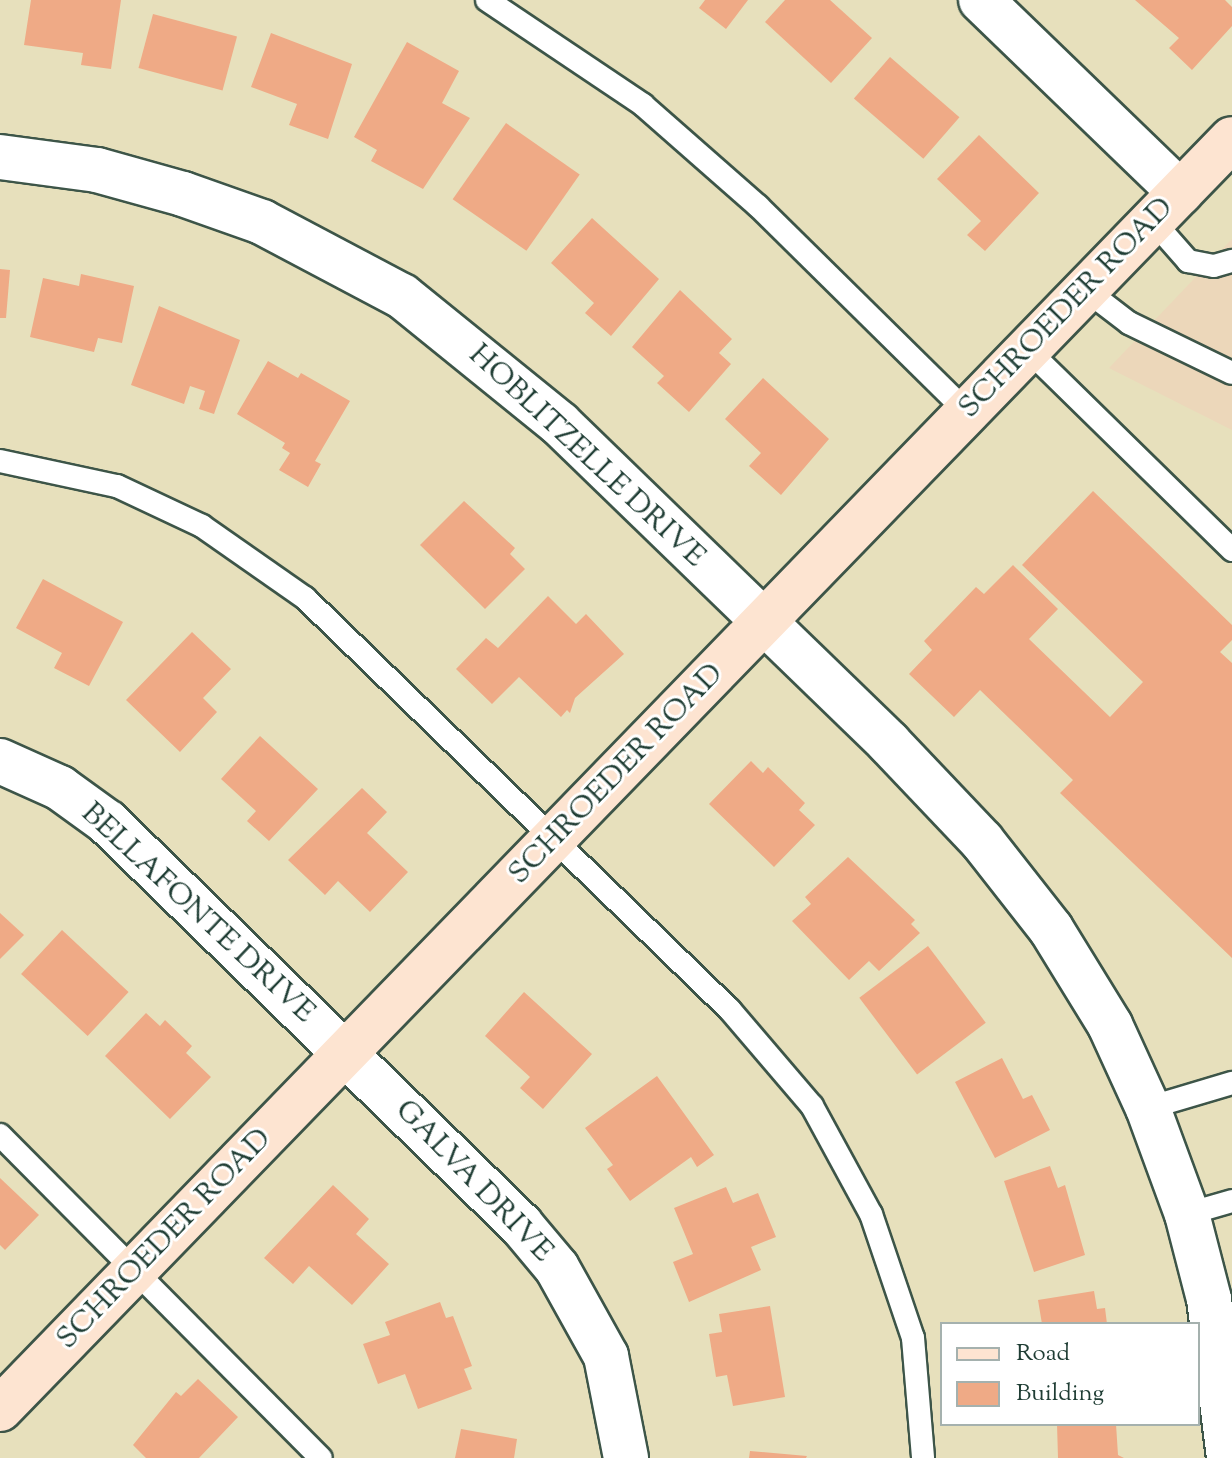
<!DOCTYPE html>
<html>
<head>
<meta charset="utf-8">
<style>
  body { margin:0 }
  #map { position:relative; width:1232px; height:1458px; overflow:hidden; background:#e7e0bc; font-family:"Sorts Mill Goudy",serif }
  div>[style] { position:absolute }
  .built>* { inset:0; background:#ecd7ba }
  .building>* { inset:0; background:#efaa86; transform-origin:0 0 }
  .roads { filter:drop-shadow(2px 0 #3d5548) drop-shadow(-2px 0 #3d5548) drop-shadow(0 2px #3d5548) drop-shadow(0 -2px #3d5548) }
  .lane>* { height:22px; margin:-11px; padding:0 11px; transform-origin:11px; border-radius:11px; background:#fff }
  .street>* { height:44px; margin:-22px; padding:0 22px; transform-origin:22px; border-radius:22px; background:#fff }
  .secondary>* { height:44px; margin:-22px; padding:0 22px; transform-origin:22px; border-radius:22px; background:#fde4d1 }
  span { translate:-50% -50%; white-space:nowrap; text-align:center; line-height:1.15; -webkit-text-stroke:6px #fff; paint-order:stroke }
  .street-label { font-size:30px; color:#1f3d34 }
  .legend { position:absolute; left:940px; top:1322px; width:260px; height:104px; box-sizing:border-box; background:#fff; border:2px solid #a5b1ae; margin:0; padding:10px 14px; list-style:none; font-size:24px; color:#1f3d34 }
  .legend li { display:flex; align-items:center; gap:16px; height:40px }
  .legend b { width:40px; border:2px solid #a5b1ae }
</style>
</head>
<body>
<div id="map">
  <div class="built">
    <i style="clip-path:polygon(1232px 239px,1232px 430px,1109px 368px)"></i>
  </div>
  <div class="building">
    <i style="clip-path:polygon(31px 0,121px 0,111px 69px,81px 65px,83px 53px,24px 45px)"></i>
    <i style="clip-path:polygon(705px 0,748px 0,726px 29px,699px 8px)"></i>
    <i style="clip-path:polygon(785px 0,830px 0,872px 38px,831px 83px,765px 22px)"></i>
    <i style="clip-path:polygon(1135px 0,1225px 0,1232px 7px,1232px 26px,1192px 70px,1169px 48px,1179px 38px)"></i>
    <i style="left:153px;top:14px;width:87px;height:56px;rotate:15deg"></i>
    <i style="clip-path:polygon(271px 33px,352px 64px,328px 139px,289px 125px,297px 104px,251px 87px)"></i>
    <i style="clip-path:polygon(407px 42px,459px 71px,442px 103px,470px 118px,423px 189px,371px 161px,377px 150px,354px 137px)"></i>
    <i style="left:890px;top:57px;width:92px;height:55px;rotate:41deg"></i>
    <i style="left:506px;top:123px;width:90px;height:93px;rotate:35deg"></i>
    <i style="clip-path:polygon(979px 135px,1039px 193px,985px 251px,967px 235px,981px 221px,937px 179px)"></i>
    <i style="clip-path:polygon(592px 218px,659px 279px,611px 336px,585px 313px,594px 303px,551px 263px)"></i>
    <i style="clip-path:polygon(0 269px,10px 270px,6px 318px,0 318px)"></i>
    <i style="clip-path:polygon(81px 274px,134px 286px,122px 343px,98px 338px,94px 352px,30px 337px,43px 278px,79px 286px)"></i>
    <i style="clip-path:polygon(680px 290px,732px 339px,719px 353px,731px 364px,689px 412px,657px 383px,664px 376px,632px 347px)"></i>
    <i style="clip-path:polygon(159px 306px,240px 340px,214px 414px,199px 409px,205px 391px,190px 386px,184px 404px,131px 385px)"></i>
    <i style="clip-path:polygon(268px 361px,298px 378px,301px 373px,350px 401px,315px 461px,321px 464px,308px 487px,279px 470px,290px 453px,282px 448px,285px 443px,237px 414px)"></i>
    <i style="clip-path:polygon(763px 378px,829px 439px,781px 495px,749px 466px,761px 453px,725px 419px)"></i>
    <i style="clip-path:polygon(1093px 491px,1232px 625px,1232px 640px,1220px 652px,1232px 663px,1232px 958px,1060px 793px,1073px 780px,980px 690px,954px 717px,909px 674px,932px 650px,924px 641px,976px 587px,984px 594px,1013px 565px,1058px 609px,1029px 639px,1110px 717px,1143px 682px,1022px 565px)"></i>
    <i style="clip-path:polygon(464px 501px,515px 548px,510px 554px,525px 569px,485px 609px,420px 545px)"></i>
    <i style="clip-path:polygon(43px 579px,123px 622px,89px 686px,54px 668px,62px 653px,16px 628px)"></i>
    <i style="clip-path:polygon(548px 596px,576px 624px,586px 614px,624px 654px,575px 698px,570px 713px,567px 710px,561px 717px,519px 677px,492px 704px,456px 669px,486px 638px,498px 648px)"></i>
    <i style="clip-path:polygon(192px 632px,231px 669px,203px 698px,217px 712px,180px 752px,126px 700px)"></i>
    <i style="clip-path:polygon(260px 736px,318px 789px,269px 841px,247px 821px,256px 811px,221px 779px)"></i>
    <i style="clip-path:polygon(751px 761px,763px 773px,768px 767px,805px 803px,799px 810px,815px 825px,774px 867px,709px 804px)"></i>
    <i style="clip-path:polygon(362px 788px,387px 812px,367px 833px,408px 872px,370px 912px,338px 881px,325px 895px,288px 860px)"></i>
    <i style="clip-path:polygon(848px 857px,915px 920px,911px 924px,920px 933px,879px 971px,869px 961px,849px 980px,792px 921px,811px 904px,805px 897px)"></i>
    <i style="clip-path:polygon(0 913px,24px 935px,0 959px)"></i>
    <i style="left:62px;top:930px;width:91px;height:60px;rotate:43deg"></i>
    <i style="left:928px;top:946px;width:96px;height:86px;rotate:53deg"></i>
    <i style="clip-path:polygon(524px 992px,592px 1054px,543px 1109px,520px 1088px,530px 1077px,485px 1036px)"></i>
    <i style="clip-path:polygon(146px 1013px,160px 1026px,165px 1020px,192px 1046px,186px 1053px,211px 1077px,170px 1119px,105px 1056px)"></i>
    <i style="clip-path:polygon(1002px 1058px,1023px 1099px,1032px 1095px,1050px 1130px,995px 1158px,955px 1082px)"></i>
    <i style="clip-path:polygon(657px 1076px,714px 1155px,697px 1167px,691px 1157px,630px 1201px,607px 1169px,613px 1165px,585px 1128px)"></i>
    <i style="clip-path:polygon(1050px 1166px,1058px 1188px,1065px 1185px,1085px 1255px,1034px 1272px,1004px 1181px)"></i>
    <i style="clip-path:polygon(0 1178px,39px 1215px,5px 1250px,0 1245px)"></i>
    <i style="clip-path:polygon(333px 1185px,369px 1219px,356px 1234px,389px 1264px,352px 1305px,309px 1266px,293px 1284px,264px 1258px)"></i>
    <i style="clip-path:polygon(726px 1187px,733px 1203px,758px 1193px,776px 1237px,751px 1247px,761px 1270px,689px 1302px,673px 1262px,693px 1254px,674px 1208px)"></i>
    <i style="clip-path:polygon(1094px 1291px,1097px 1309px,1105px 1308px,1107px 1324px,1042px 1324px,1038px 1300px)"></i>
    <i style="clip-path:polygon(440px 1302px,446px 1318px,453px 1316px,472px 1366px,464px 1369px,472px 1389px,418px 1409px,405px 1374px,378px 1384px,363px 1344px,390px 1335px,385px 1322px)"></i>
    <i style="clip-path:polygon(770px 1306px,785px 1397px,733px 1406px,727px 1375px,716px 1377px,709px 1334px,722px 1332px,719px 1314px)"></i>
    <i style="clip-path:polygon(198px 1379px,238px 1417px,199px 1458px,146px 1458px,133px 1445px,176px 1392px,181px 1396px)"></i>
    <i style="clip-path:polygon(1057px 1424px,1116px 1424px,1118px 1455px,1124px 1458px,1058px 1458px)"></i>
    <i style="clip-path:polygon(461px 1429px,517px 1439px,514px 1458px,455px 1458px)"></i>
    <i style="clip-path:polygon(750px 1451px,807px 1456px,806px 1458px,749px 1458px)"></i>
  </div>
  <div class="roads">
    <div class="lane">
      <i style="left:487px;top:0;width:188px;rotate:33.9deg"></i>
      <i style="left:643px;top:105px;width:153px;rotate:41.3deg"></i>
      <i style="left:758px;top:206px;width:293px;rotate:44.6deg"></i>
      <i style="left:1152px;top:220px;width:55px;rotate:48.7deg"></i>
      <i style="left:1188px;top:261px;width:26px;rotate:11deg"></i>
      <i style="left:1214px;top:266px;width:19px;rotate:-16deg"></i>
      <i style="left:1086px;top:290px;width:54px;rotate:37.5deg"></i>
      <i style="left:1129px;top:323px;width:114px;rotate:25.9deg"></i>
      <i style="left:1028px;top:350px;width:286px;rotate:44.4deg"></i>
      <i style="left:0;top:461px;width:120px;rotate:12.1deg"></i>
      <i style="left:117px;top:486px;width:94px;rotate:25.2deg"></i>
      <i style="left:202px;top:526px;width:126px;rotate:35deg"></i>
      <i style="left:305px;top:598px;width:592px;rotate:44.11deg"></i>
      <i style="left:730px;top:1010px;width:126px;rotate:49.5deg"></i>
      <i style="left:812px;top:1106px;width:123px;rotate:61.4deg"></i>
      <i style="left:871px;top:1214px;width:131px;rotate:71.3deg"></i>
      <i style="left:913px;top:1338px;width:120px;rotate:85.2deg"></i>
      <i style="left:1148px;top:1108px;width:88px;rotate:-16.6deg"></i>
      <i style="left:0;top:1135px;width:455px;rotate:45.2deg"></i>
      <i style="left:1187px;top:1214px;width:47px;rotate:-16.1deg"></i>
    </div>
    <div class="street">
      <i style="left:981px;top:0;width:277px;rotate:44deg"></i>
      <i style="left:0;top:157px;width:98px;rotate:7.6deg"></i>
      <i style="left:97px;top:170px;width:89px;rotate:15.6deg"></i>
      <i style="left:183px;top:194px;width:84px;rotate:19.5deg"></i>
      <i style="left:262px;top:222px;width:158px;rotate:27.9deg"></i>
      <i style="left:402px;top:296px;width:203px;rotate:39deg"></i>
      <i style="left:560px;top:424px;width:458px;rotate:44.1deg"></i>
      <i style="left:889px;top:743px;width:135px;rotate:46.5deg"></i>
      <i style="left:982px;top:841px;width:112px;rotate:51.9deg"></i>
      <i style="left:1051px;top:929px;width:113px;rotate:58.4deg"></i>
      <i style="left:1110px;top:1025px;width:91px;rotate:65.4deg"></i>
      <i style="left:1148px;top:1108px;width:113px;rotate:69.8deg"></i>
      <i style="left:1187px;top:1214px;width:88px;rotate:75.5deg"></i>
      <i style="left:1209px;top:1299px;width:160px;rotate:82.8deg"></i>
      <i style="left:0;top:761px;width:66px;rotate:24.2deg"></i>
      <i style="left:60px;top:788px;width:58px;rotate:35.9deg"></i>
      <i style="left:107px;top:822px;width:578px;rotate:44.23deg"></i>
      <i style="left:521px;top:1225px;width:56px;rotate:50.1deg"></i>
      <i style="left:557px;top:1268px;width:101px;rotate:60.9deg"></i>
      <i style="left:606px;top:1356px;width:104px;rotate:78.9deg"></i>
    </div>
    <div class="secondary">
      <i style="left:0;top:1409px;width:1769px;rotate:-45.87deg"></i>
    </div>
  </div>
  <div class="street-label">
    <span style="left:1067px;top:309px;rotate:-46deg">SCHROEDER ROAD</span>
    <span style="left:586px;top:457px;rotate:43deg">HOBLITZELLE DRIVE</span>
    <span style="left:617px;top:775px;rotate:-46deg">SCHROEDER ROAD</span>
    <span style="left:197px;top:914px;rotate:43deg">BELLAFONTE DRIVE</span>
    <span style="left:473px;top:1182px;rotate:46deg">GALVA DRIVE</span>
    <span style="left:165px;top:1240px;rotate:-46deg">SCHROEDER ROAD</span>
  </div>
  <ul class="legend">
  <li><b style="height:10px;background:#fde4d1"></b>Road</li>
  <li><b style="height:22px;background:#efaa86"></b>Building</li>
  </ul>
</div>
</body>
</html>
